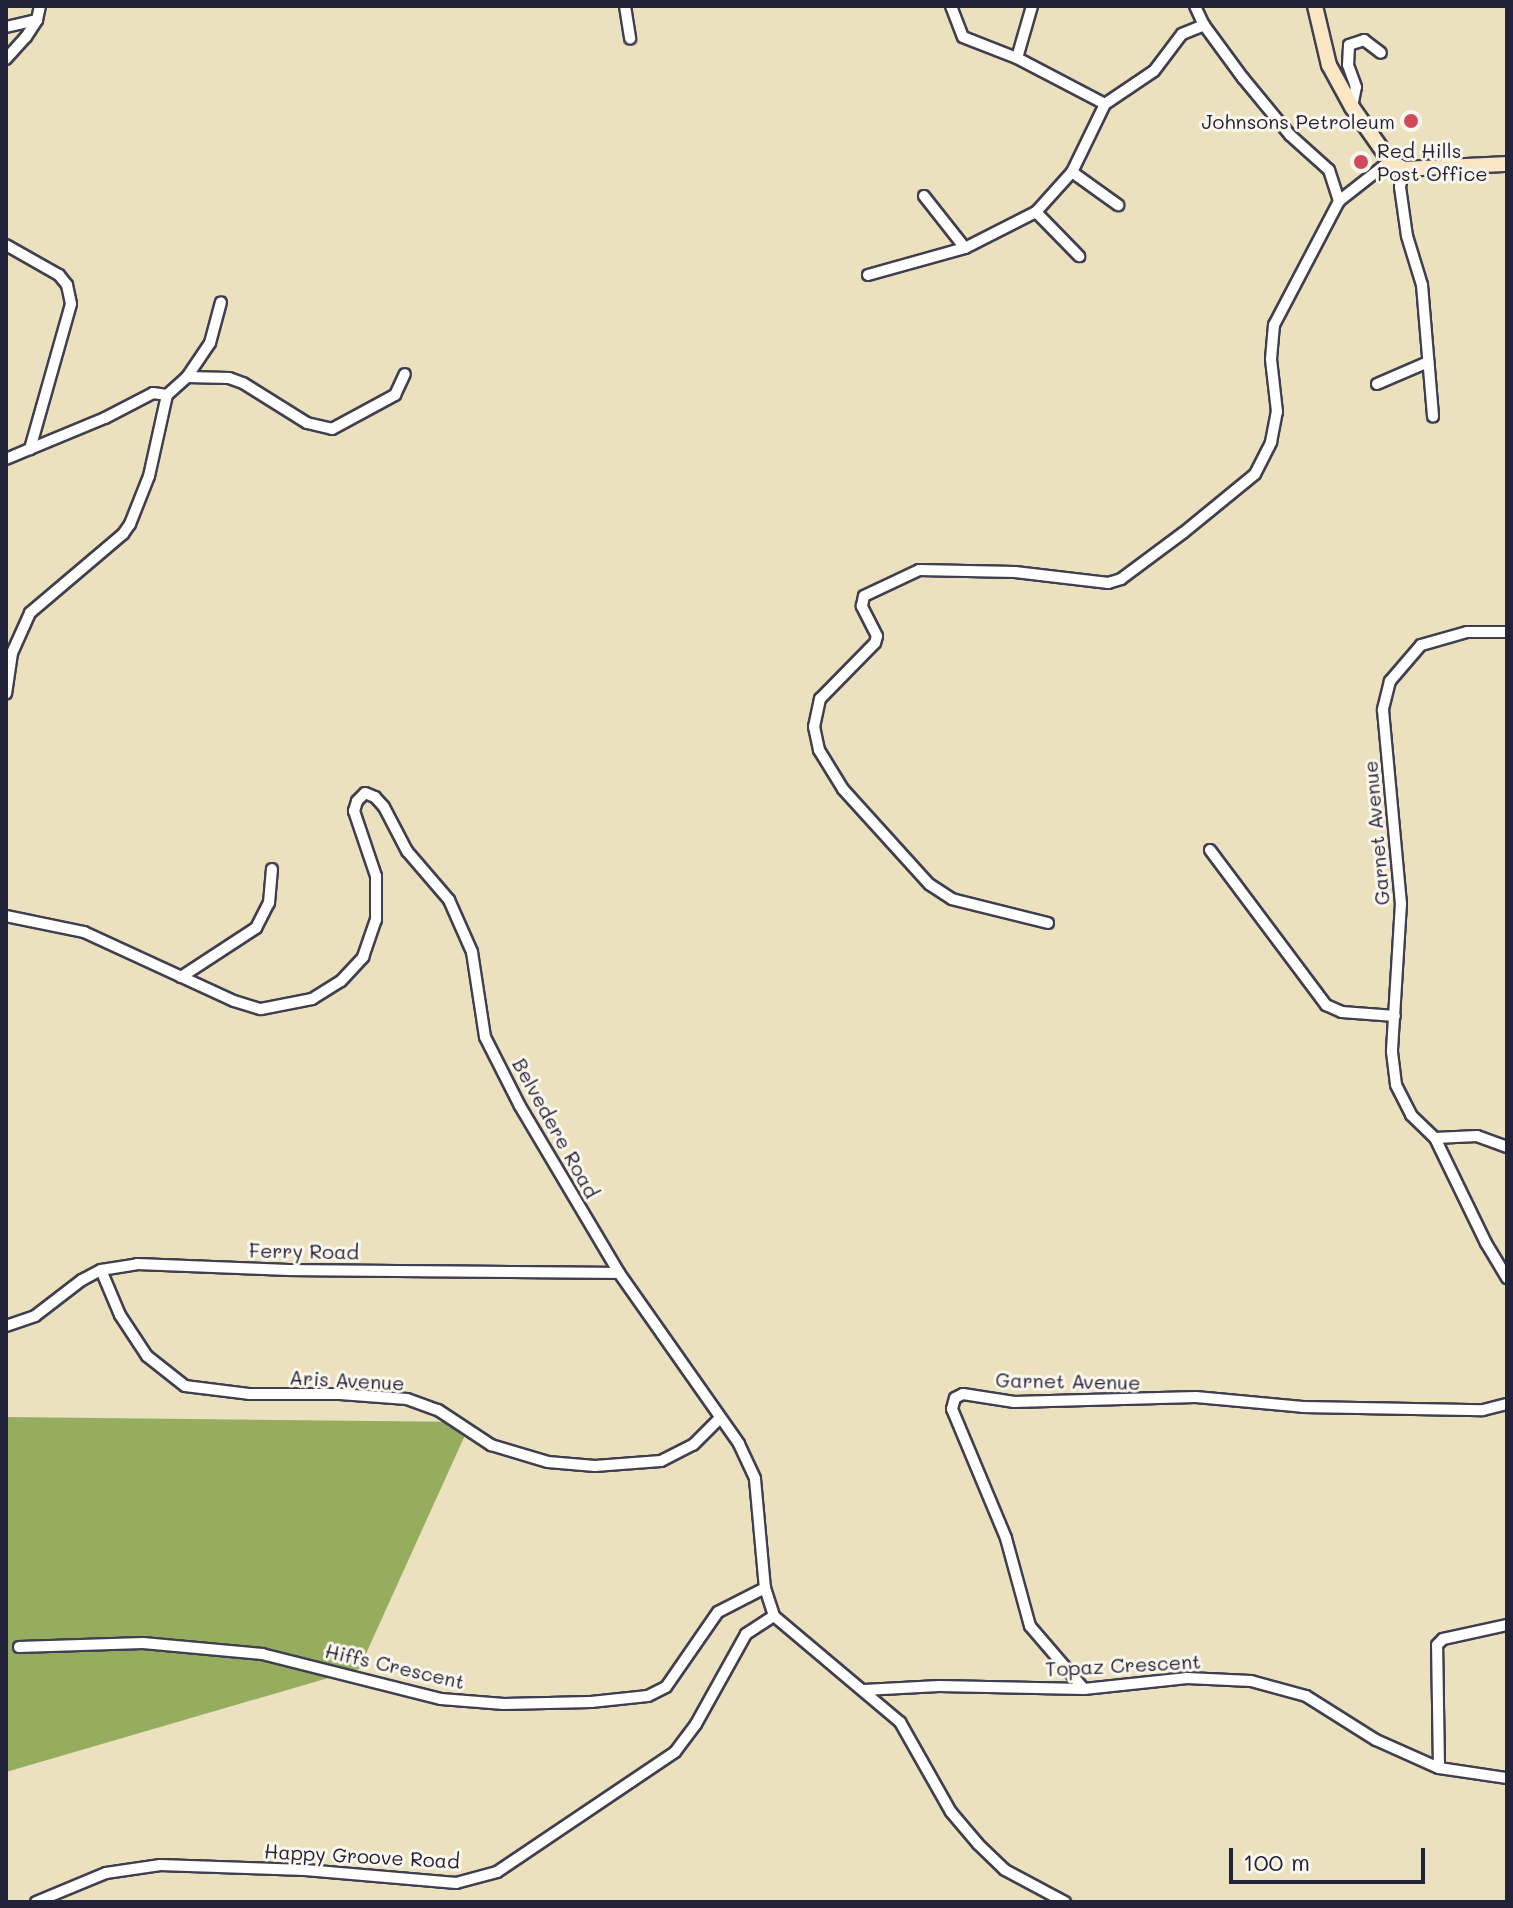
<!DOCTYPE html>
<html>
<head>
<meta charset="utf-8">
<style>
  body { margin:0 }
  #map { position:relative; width:1513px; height:1908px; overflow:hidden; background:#ebe1bf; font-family:Mali,sans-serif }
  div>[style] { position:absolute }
  .forest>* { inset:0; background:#96ad5f }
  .roads { filter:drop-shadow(2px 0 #403f4f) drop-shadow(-2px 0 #403f4f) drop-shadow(0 2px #403f4f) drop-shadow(0 -2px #403f4f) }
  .street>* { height:10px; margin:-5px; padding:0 5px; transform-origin:5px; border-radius:5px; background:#fff }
  .secondary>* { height:14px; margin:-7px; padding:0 7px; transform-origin:7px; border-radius:7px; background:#fbe6c4 }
  .dots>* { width:22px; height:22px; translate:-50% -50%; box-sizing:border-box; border:4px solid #fbf7ec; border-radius:50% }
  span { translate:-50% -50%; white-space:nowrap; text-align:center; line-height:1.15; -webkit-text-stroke:6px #fbf7ec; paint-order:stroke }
  .poi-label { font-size:20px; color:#22223b }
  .right { translate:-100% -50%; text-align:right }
  .left { translate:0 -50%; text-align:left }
  .street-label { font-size:20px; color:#22223b }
  .frame { position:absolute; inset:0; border:8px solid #22223b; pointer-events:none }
  .scale { position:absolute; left:1229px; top:1848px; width:196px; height:36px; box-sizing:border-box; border:4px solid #22223b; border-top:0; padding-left:10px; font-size:24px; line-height:28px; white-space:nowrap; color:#22223b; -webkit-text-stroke:6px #fbf7ec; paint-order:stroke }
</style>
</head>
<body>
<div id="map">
  <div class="forest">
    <i style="clip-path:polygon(6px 1417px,471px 1422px,359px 1669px,6px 1772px)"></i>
  </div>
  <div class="roads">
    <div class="street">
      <i style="left:625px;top:6px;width:33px;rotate:81deg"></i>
      <i style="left:951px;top:6px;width:33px;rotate:69deg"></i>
      <i style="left:963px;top:37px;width:58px;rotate:21.3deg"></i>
      <i style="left:1017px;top:58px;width:99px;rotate:27.6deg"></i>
      <i style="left:1195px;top:6px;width:21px;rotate:65deg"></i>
      <i style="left:1204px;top:25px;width:66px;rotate:53.7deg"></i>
      <i style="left:1243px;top:78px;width:74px;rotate:50.5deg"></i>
      <i style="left:1290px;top:135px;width:52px;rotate:41.9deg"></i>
      <i style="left:1329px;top:170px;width:33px;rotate:72deg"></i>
      <i style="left:6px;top:27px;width:32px;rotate:-13deg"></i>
      <i style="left:1017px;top:58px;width:54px;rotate:-73.9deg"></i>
      <i style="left:6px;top:59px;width:30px;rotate:-48deg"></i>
      <i style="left:26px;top:37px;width:20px;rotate:-57deg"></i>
      <i style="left:37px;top:20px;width:14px;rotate:-78deg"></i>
      <i style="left:1352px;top:107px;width:20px;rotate:-79deg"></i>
      <i style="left:1356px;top:87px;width:23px;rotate:-110deg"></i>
      <i style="left:1348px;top:65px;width:20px;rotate:-87deg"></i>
      <i style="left:1349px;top:45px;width:16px;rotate:-18deg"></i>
      <i style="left:1364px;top:40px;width:21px;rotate:37deg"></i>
      <i style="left:1404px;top:169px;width:18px;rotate:103deg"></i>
      <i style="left:1400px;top:187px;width:49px;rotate:81.9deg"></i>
      <i style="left:1407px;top:236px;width:51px;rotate:73deg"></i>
      <i style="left:1422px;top:285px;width:132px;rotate:85.2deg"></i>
      <i style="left:1072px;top:172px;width:57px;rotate:35.7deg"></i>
      <i style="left:924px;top:196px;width:66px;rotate:51.7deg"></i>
      <i style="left:1036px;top:212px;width:62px;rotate:45.7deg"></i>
      <i style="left:6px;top:245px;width:61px;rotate:29.5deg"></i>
      <i style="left:59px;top:275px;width:13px;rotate:51deg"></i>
      <i style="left:67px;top:285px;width:19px;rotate:78deg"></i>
      <i style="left:71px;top:304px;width:151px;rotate:105.8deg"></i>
      <i style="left:30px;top:449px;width:81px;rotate:-22.5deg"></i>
      <i style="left:105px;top:418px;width:54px;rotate:-27.5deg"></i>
      <i style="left:153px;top:393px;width:14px;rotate:8deg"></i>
      <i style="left:167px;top:395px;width:83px;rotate:102.5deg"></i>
      <i style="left:149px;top:476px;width:52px;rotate:111.6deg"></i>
      <i style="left:130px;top:524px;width:12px;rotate:125deg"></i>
      <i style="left:123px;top:534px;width:122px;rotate:139.7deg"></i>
      <i style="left:30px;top:613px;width:44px;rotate:114.2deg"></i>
      <i style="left:12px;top:653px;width:41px;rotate:98.3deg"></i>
      <i style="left:868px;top:275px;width:101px;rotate:-15.6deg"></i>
      <i style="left:965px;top:248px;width:80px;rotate:-26.9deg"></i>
      <i style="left:1036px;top:212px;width:54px;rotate:-48deg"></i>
      <i style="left:1072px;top:172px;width:76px;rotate:-64.1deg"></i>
      <i style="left:1105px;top:104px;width:59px;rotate:-34deg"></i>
      <i style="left:1154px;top:71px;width:46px;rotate:-52.9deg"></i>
      <i style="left:1182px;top:34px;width:24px;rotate:-22deg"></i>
      <i style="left:187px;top:377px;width:42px;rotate:1.4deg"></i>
      <i style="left:229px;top:378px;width:15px;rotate:20deg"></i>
      <i style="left:243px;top:383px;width:75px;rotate:32deg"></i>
      <i style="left:307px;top:423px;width:26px;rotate:13deg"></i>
      <i style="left:332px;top:429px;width:72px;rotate:-28.4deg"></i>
      <i style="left:395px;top:395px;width:23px;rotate:-65deg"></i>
      <i style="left:1377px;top:384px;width:56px;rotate:-23.3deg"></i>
      <i style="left:167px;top:395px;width:27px;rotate:-42deg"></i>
      <i style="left:187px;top:377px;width:41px;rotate:-55.9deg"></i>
      <i style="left:210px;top:343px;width:42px;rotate:-75deg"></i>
      <i style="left:6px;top:459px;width:26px;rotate:-23deg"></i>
      <i style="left:1507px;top:632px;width:40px;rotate:180deg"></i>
      <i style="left:1467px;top:632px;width:48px;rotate:164.2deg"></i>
      <i style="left:1421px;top:645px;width:48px;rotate:130.7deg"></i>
      <i style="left:1390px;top:681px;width:30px;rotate:104deg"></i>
      <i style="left:1383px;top:710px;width:194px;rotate:84.7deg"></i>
      <i style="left:1401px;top:903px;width:149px;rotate:93.5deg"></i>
      <i style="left:1392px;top:1052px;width:33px;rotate:83deg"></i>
      <i style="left:1396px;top:1085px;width:34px;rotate:63deg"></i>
      <i style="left:1411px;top:1115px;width:33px;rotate:44deg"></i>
      <i style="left:1435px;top:1138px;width:117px;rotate:64.1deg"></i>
      <i style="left:1486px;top:1243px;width:41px;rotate:59deg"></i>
      <i style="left:1210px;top:850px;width:194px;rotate:53.2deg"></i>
      <i style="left:1326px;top:1005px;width:17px;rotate:24deg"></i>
      <i style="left:1342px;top:1012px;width:53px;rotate:4.3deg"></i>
      <i style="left:6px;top:916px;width:80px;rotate:11.6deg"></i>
      <i style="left:84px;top:932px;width:165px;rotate:24.7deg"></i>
      <i style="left:234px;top:1001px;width:28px;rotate:17deg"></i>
      <i style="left:261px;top:1009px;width:52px;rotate:-11.1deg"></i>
      <i style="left:312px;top:999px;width:34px;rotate:-32deg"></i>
      <i style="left:341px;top:981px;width:33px;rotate:-47deg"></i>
      <i style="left:363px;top:957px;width:39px;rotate:-71deg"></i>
      <i style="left:376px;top:920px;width:44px;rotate:-90deg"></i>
      <i style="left:376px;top:876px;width:69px;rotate:-108.7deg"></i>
      <i style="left:354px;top:811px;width:10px;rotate:-73deg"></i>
      <i style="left:357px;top:801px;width:11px;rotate:-45deg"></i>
      <i style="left:365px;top:793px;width:11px;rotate:22deg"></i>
      <i style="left:375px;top:797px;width:13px;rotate:48deg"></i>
      <i style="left:384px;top:807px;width:50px;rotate:62.4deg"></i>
      <i style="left:407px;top:851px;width:65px;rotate:49.4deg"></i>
      <i style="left:449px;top:900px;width:57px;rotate:66.1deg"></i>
      <i style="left:472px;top:952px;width:86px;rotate:81.3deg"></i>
      <i style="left:485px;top:1037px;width:77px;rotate:63.1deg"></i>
      <i style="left:520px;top:1106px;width:194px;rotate:59.3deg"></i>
      <i style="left:619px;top:1273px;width:209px;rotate:54.9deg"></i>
      <i style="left:739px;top:1444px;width:38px;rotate:65deg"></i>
      <i style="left:755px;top:1479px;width:109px;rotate:84.8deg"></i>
      <i style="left:765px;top:1588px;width:29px;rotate:72deg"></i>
      <i style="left:774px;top:1616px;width:165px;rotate:40.1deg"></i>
      <i style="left:900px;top:1722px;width:103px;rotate:60.5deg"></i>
      <i style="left:951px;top:1812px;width:42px;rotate:49.8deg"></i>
      <i style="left:978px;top:1844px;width:37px;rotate:44deg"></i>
      <i style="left:1005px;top:1870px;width:68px;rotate:28.1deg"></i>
      <i style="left:1048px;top:923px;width:99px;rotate:-166deg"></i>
      <i style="left:952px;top:899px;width:27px;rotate:-147deg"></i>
      <i style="left:929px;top:884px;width:128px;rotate:-132.2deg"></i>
      <i style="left:843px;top:789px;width:46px;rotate:-121.6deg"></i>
      <i style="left:819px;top:750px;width:24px;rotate:-102deg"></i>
      <i style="left:814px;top:727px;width:29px;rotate:-78deg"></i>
      <i style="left:820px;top:699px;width:78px;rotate:-45.5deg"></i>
      <i style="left:875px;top:643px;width:7px;rotate:-74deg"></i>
      <i style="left:877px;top:636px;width:34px;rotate:-117deg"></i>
      <i style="left:862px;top:606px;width:10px;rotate:-79deg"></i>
      <i style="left:864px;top:596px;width:61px;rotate:-25.3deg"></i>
      <i style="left:919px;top:570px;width:96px;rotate:1.2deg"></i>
      <i style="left:1015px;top:572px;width:94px;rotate:6.7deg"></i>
      <i style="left:1108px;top:583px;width:14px;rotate:-17deg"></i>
      <i style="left:1121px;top:579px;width:77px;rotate:-36.6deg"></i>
      <i style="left:1183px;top:533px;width:93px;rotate:-39.3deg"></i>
      <i style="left:1255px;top:474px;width:36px;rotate:-63deg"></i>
      <i style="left:1271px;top:442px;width:31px;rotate:-79deg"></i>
      <i style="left:1277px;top:412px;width:53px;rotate:-96.5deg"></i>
      <i style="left:1271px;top:359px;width:34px;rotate:-85deg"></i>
      <i style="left:1274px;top:325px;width:140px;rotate:-62.3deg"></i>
      <i style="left:1339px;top:201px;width:65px;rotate:-38.1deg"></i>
      <i style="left:181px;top:977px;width:90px;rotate:-33.2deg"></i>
      <i style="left:256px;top:928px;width:28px;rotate:-63deg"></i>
      <i style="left:269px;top:903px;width:34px;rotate:-85deg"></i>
      <i style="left:1435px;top:1138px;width:42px;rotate:-2.7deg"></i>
      <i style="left:1477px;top:1136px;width:32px;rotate:20deg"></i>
      <i style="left:101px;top:1270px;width:49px;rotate:67.1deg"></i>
      <i style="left:120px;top:1315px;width:49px;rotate:56.6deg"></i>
      <i style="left:147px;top:1356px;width:48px;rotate:38.3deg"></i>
      <i style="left:185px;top:1386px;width:64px;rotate:7.1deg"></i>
      <i style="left:249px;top:1394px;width:91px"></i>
      <i style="left:340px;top:1394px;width:67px;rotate:4.3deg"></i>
      <i style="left:407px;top:1399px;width:33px;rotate:20deg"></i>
      <i style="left:438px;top:1410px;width:64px;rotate:33.4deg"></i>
      <i style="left:491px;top:1445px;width:59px;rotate:16.6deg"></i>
      <i style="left:548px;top:1462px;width:47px;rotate:4.9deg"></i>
      <i style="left:595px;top:1466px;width:66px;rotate:-4.3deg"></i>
      <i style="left:661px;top:1461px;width:36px;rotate:-27deg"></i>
      <i style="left:693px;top:1445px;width:38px;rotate:-45deg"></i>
      <i style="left:6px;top:1326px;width:31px;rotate:-19deg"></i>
      <i style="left:35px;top:1316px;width:59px;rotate:-37.5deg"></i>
      <i style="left:82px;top:1280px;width:21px;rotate:-28deg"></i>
      <i style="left:101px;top:1270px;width:36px;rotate:-9deg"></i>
      <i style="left:137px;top:1264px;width:152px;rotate:2.3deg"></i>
      <i style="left:289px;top:1270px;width:330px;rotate:0.5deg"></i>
      <i style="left:19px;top:1647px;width:124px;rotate:-1.8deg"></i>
      <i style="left:143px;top:1643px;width:120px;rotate:5.3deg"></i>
      <i style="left:262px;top:1654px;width:185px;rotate:14.1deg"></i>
      <i style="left:441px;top:1699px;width:63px;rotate:4.5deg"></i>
      <i style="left:504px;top:1704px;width:87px;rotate:-1.3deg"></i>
      <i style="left:591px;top:1702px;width:57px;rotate:-6deg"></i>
      <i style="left:648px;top:1696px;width:20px;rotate:-27deg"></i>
      <i style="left:666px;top:1687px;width:91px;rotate:-55.3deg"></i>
      <i style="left:718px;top:1612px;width:53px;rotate:-27.1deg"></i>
      <i style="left:1084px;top:1689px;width:83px;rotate:-130.6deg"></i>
      <i style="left:1030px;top:1626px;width:91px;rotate:-105.3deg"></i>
      <i style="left:1006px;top:1538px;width:140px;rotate:-112.7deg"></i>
      <i style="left:952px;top:1409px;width:11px;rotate:-75deg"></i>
      <i style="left:955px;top:1398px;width:9px;rotate:-27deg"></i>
      <i style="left:963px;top:1394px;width:52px;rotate:8.9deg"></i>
      <i style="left:1014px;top:1402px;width:182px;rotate:-1.6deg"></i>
      <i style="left:1196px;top:1397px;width:107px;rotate:5.3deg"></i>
      <i style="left:1303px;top:1407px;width:180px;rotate:1deg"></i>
      <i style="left:1483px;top:1410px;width:25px;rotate:-14deg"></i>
      <i style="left:864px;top:1690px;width:75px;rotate:-3.1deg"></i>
      <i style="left:939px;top:1686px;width:145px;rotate:1.2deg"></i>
      <i style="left:1084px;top:1689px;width:104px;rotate:-6.1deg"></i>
      <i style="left:1187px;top:1678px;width:64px;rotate:2.7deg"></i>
      <i style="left:1251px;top:1681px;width:57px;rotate:15.3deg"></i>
      <i style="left:1306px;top:1696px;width:83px;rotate:32.2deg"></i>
      <i style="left:1376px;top:1740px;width:69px;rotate:24deg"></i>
      <i style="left:1439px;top:1768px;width:69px;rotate:8.4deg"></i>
      <i style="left:1439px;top:1768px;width:123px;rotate:-90.9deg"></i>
      <i style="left:1437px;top:1645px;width:8px;rotate:-45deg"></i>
      <i style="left:1443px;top:1639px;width:66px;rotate:-12.3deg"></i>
      <i style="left:36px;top:1902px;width:76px;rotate:-22.5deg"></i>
      <i style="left:106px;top:1873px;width:55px;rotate:-8.4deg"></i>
      <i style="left:160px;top:1865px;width:145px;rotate:2deg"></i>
      <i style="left:305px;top:1870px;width:152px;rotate:4.9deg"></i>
      <i style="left:456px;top:1883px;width:42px;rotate:-15deg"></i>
      <i style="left:497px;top:1872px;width:215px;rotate:-34deg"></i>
      <i style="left:675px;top:1752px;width:35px;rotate:-53deg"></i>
      <i style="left:696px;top:1724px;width:103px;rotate:-60.9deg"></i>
      <i style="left:746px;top:1634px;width:33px;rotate:-33deg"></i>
    </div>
    <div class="secondary">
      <i style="left:1315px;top:6px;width:61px;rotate:76.7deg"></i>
      <i style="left:1329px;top:65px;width:48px;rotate:61.3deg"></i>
      <i style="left:1352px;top:107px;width:66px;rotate:54.9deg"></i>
      <i style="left:1390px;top:161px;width:16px;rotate:30deg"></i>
      <i style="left:1404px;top:169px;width:103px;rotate:-2.8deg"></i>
    </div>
  </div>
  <div class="dots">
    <i style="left:1411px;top:121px;background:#d1495b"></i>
    <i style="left:1361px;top:162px;background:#d1495b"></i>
  </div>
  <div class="poi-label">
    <span class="right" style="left:1395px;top:121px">Johnsons Petroleum</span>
    <span class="left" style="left:1377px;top:162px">Red Hills<br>Post Office</span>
  </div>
  <div class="street-label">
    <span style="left:1376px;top:833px;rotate:-95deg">Garnet Avenue</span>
    <span style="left:556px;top:1128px;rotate:61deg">Belvedere Road</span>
    <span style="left:304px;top:1251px;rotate:1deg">Ferry Road</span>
    <span style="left:347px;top:1380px;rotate:3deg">Aris Avenue</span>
    <span style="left:1068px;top:1381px;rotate:1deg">Garnet Avenue</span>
    <span style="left:1123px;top:1665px;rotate:-3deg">Topaz Crescent</span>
    <span style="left:395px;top:1666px;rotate:13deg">Hiffs Crescent</span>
    <span style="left:362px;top:1856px;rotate:3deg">Happy Groove Road</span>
  </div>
  <div class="frame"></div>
  <div class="scale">100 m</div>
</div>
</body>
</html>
